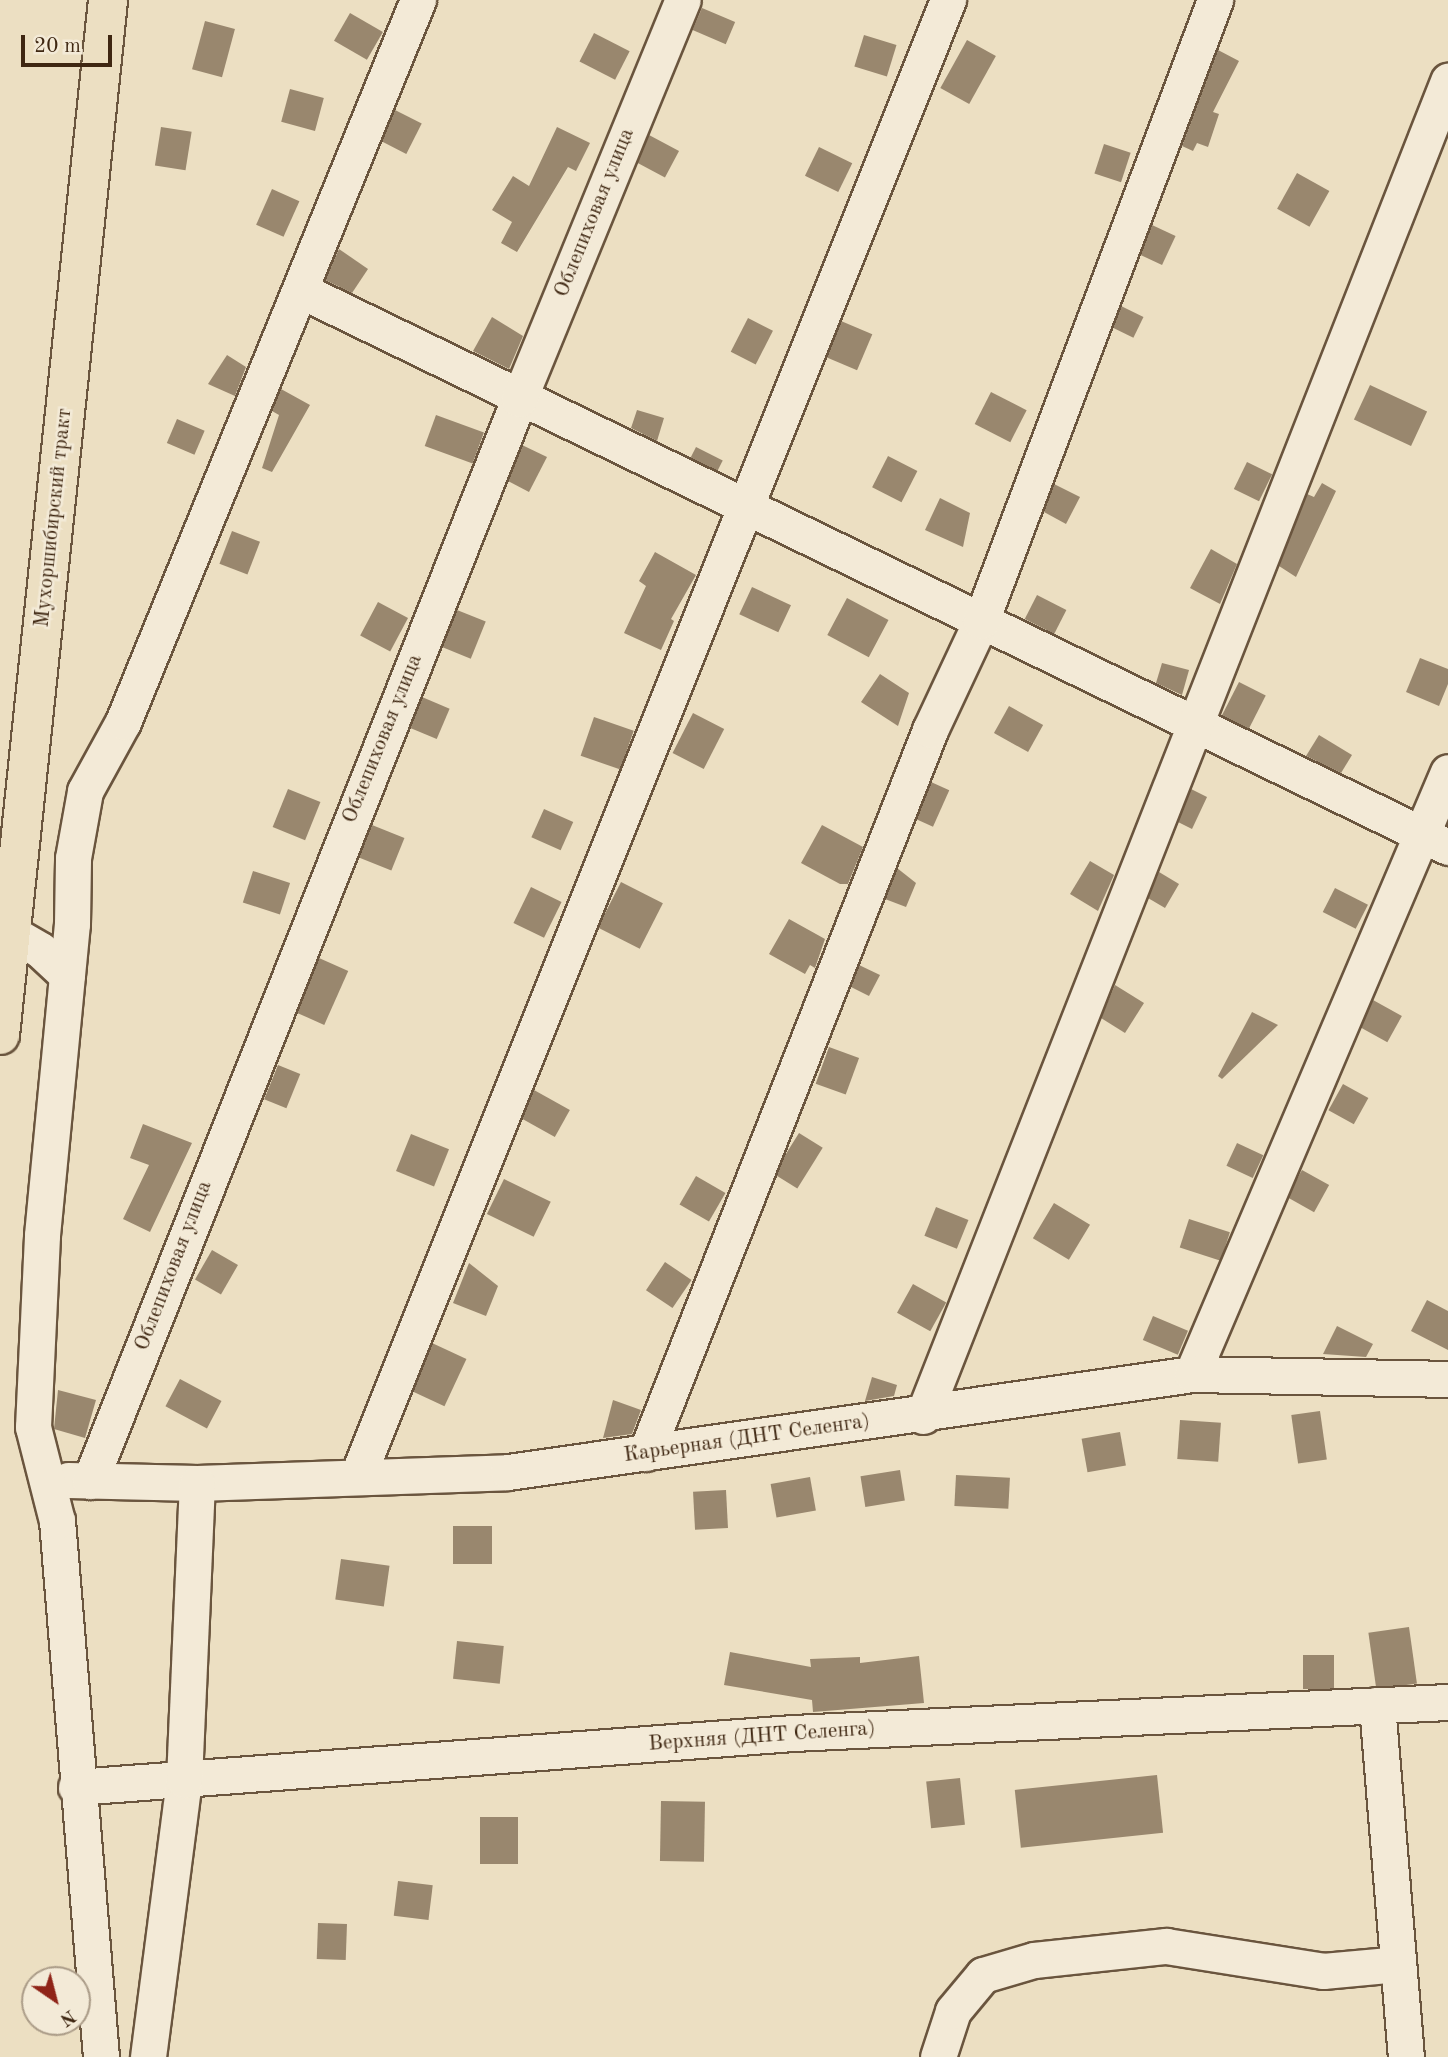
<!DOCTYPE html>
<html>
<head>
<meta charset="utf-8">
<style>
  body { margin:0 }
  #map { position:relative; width:1448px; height:2057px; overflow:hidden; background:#ecdfc2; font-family:"Old Standard TT",serif }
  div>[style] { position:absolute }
  .building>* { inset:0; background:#99876e; transform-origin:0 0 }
  .roads { filter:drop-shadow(2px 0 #6a553e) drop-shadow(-2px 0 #6a553e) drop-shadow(0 2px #6a553e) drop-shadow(0 -2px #6a553e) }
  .street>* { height:35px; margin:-17.5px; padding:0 17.5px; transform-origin:17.5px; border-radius:17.5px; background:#f3ead7 }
  .primary>* { height:38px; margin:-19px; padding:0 19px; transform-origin:19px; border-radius:19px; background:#ecdfc2 }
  span { translate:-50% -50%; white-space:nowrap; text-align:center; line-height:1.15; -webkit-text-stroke:5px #f3ead7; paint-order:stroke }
  .street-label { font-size:21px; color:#3f2712 }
  .north { position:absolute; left:21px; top:1966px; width:70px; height:70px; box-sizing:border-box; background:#f3ead7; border:2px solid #ab9c88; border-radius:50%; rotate:145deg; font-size:19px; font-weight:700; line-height:28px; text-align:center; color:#3f2712 }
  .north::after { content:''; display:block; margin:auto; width:24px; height:32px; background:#8f2418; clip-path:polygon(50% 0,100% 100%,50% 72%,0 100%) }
  .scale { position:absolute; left:21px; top:35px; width:91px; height:32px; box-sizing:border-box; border:4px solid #3f2712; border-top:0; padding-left:9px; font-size:21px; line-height:24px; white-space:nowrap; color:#3f2712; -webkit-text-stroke:5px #f3ead7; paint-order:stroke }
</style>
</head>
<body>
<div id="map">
  <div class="building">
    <i style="left:702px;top:8px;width:36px;height:24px;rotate:23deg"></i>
    <i style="left:350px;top:13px;width:38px;height:32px;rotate:30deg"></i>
    <i style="left:205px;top:21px;width:31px;height:50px;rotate:15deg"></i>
    <i style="left:594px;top:33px;width:40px;height:32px;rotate:27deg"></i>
    <i style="left:864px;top:35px;width:34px;height:33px;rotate:17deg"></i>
    <i style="left:967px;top:40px;width:33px;height:55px;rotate:29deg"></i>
    <i style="clip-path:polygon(1218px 50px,1239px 61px,1213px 112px,1219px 114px,1208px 147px,1197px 143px,1193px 151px,1182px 146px)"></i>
    <i style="left:290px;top:89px;width:35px;height:34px;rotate:15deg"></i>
    <i style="left:395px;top:110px;width:30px;height:34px;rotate:27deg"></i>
    <i style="left:161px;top:127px;width:31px;height:39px;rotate:9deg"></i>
    <i style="clip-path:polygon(557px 127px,590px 143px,576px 171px,568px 167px,517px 252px,501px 243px,512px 222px,492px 210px,513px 176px,529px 186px)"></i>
    <i style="left:649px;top:135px;width:34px;height:30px;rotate:28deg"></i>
    <i style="left:1104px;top:144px;width:28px;height:31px;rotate:18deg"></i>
    <i style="left:819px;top:147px;width:37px;height:32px;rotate:26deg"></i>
    <i style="left:1297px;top:173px;width:37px;height:41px;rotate:29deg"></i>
    <i style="left:272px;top:189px;width:30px;height:39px;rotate:24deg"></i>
    <i style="left:1152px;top:225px;width:26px;height:32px;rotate:25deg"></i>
    <i style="clip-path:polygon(339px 249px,368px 269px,352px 293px,325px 280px)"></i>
    <i style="left:1121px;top:306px;width:25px;height:23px;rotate:26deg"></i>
    <i style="clip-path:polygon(492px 317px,523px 336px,509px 369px,473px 351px)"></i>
    <i style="left:748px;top:318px;width:28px;height:38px;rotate:27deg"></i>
    <i style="left:841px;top:321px;width:34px;height:39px;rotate:23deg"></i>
    <i style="clip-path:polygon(227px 355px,246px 367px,235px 396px,208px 384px)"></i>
    <i style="left:1370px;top:385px;width:63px;height:38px;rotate:25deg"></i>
    <i style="clip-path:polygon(281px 389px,310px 405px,272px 472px,262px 468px,279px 415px,272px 411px)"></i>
    <i style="left:991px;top:392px;width:40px;height:36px;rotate:27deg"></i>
    <i style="clip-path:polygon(637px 410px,664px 418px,657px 441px,631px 428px)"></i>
    <i style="left:436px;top:415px;width:51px;height:33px;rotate:20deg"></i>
    <i style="left:177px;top:419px;width:30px;height:26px;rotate:23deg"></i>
    <i style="clip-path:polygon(522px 445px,547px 457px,529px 492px,508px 481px)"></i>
    <i style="left:696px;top:447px;width:30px;height:12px;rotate:27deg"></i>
    <i style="left:888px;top:456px;width:33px;height:35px;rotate:27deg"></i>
    <i style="left:1247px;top:462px;width:28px;height:30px;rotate:26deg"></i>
    <i style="clip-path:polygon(1322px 483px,1336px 491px,1296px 577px,1279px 566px,1307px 494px,1314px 497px)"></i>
    <i style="clip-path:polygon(1054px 484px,1080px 497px,1066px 524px,1044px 512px)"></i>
    <i style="clip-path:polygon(940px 498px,970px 513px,963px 547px,925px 530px)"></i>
    <i style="left:232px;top:531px;width:30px;height:35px;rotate:21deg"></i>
    <i style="clip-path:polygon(1211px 549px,1237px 564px,1220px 604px,1190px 588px)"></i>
    <i style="clip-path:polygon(655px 552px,696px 575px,671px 619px,674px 621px,661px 650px,624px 633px,646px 586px,639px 581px)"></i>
    <i style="left:752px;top:587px;width:43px;height:30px;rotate:25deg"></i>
    <i style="left:1037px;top:595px;width:33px;height:27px;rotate:27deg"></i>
    <i style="left:847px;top:598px;width:47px;height:42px;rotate:28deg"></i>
    <i style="left:378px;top:602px;width:34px;height:38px;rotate:28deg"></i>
    <i style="left:457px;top:610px;width:31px;height:40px;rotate:22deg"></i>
    <i style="clip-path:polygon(1420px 658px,1448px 669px,1448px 684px,1439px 706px,1406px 692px)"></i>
    <i style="clip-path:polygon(1162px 663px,1189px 670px,1182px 695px,1156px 683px)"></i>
    <i style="clip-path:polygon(880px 674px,909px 693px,898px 726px,861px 702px)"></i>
    <i style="left:1239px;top:682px;width:30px;height:38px;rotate:27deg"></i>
    <i style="left:422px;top:697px;width:30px;height:33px;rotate:23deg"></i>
    <i style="left:1009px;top:706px;width:39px;height:31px;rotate:29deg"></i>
    <i style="left:693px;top:713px;width:35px;height:45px;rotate:27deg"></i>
    <i style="left:594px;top:717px;width:42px;height:41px;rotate:19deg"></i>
    <i style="clip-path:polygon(1319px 735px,1352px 755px,1341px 773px,1306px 756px)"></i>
    <i style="left:931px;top:782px;width:20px;height:40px;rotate:24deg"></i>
    <i style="left:288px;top:789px;width:35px;height:41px;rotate:22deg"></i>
    <i style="clip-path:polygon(1191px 789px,1207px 797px,1192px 829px,1178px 822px)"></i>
    <i style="left:544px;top:809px;width:32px;height:31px;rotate:24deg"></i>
    <i style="left:372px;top:825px;width:35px;height:35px;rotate:22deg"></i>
    <i style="clip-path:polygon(822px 825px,863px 847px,848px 884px,840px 884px,801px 863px)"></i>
    <i style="clip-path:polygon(1090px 861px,1114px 875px,1098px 911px,1070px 894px)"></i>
    <i style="clip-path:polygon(897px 868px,916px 883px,906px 907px,885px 899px)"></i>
    <i style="left:253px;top:871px;width:39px;height:33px;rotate:18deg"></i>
    <i style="clip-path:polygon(1159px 872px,1179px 884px,1165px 908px,1148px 898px)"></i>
    <i style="left:621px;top:882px;width:47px;height:51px;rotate:27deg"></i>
    <i style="left:531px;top:887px;width:34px;height:40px;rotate:26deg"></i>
    <i style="left:1335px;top:888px;width:37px;height:27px;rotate:27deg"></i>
    <i style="clip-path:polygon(789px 919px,825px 939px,815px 968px,810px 965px,805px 974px,769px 954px)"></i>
    <i style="left:319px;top:958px;width:32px;height:59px;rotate:24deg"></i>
    <i style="clip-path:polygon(859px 965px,880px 975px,869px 996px,851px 987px)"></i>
    <i style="clip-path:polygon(1115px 985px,1144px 1003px,1125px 1033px,1101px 1018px)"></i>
    <i style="left:1373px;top:1000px;width:33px;height:30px;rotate:29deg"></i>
    <i style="clip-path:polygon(1252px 1012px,1278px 1025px,1222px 1079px,1218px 1076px)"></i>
    <i style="left:829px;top:1047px;width:32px;height:39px;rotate:20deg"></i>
    <i style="left:278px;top:1065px;width:24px;height:37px;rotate:22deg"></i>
    <i style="left:1343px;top:1084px;width:29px;height:30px;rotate:29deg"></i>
    <i style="left:534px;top:1090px;width:41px;height:31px;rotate:29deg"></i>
    <i style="clip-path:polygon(143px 1124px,192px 1143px,150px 1232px,123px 1219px,149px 1165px,130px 1158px)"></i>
    <i style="left:799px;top:1133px;width:28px;height:48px;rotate:32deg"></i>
    <i style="left:411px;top:1134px;width:41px;height:40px;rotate:22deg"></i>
    <i style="left:1237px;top:1143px;width:29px;height:25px;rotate:25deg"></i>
    <i style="left:1302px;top:1170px;width:31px;height:31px;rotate:29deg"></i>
    <i style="left:696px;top:1176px;width:34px;height:33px;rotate:30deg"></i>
    <i style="left:504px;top:1179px;width:52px;height:39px;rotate:26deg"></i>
    <i style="left:1054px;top:1203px;width:42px;height:41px;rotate:31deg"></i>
    <i style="left:936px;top:1207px;width:35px;height:31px;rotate:22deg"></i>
    <i style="left:1189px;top:1219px;width:43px;height:30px;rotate:18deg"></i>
    <i style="left:212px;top:1250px;width:30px;height:34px;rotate:30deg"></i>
    <i style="left:665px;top:1262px;width:32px;height:34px;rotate:34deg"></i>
    <i style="clip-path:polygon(469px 1263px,498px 1286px,486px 1316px,453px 1303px)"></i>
    <i style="left:913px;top:1284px;width:38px;height:33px;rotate:29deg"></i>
    <i style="clip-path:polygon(1427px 1300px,1448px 1311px,1448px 1350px,1411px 1331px)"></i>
    <i style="left:1153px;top:1316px;width:38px;height:26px;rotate:23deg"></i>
    <i style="clip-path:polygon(1337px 1326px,1373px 1344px,1366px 1357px,1323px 1354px)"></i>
    <i style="left:432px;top:1343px;width:38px;height:52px;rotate:25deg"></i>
    <i style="clip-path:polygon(872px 1377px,897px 1385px,894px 1396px,865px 1401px)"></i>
    <i style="left:180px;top:1379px;width:47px;height:31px;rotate:28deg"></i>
    <i style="clip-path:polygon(58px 1390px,96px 1400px,85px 1438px,54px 1429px)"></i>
    <i style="clip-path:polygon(613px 1400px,641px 1410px,632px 1434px,603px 1438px)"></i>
    <i style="left:1320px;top:1411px;width:49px;height:29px;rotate:82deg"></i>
    <i style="left:1180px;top:1420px;width:41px;height:39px;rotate:4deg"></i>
    <i style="left:1120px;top:1432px;width:34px;height:39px;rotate:80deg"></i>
    <i style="left:900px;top:1470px;width:31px;height:40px;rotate:81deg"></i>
    <i style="left:956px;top:1475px;width:54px;height:31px;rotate:3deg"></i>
    <i style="left:810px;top:1477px;width:34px;height:40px;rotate:80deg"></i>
    <i style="left:726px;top:1490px;width:38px;height:33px;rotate:87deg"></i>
    <i style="left:453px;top:1526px;width:39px;height:38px"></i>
    <i style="left:341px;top:1559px;width:49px;height:41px;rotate:8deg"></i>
    <i style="left:1409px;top:1627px;width:57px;height:41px;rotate:82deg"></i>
    <i style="left:457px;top:1641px;width:47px;height:38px;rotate:6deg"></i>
    <i style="clip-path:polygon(730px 1652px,811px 1667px,810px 1659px,860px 1657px,860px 1663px,919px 1656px,924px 1703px,813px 1712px,812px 1700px,724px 1685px)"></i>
    <i style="left:1303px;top:1655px;width:31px;height:34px"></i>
    <i style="left:1157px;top:1775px;width:58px;height:143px;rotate:84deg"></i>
    <i style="left:960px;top:1778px;width:47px;height:34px;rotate:84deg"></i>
    <i style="left:661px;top:1801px;width:44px;height:60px;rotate:1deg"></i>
    <i style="left:480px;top:1817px;width:38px;height:47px"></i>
    <i style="left:398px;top:1881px;width:35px;height:35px;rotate:7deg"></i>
    <i style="left:318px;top:1923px;width:29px;height:36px;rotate:2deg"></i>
  </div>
  <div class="roads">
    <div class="street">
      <i style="left:300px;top:290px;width:1276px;rotate:25.88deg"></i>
      <i style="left:11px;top:933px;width:34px;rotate:30deg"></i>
      <i style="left:40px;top:950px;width:37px;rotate:43deg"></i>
      <i style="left:1192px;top:1374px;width:654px;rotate:-66.96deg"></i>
      <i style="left:923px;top:1416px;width:1435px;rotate:-68.53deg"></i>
      <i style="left:646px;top:1453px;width:777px;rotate:-68.55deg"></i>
      <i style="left:930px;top:730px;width:120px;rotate:-64.9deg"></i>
      <i style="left:981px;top:621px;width:664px;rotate:-69.35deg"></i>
      <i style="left:358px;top:1475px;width:1589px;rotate:-68.2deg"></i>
      <i style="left:68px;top:1480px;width:129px;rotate:1.3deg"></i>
      <i style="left:197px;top:1483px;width:311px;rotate:-2deg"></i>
      <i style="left:508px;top:1472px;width:691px;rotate:-8.15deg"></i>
      <i style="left:1192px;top:1374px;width:256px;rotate:1.1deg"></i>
      <i style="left:90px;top:1481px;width:1164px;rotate:-68.37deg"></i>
      <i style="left:519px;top:399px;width:431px;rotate:-67.7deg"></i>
      <i style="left:1377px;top:1705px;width:353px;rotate:85.3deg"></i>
      <i style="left:76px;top:1787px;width:719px;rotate:-4.31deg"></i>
      <i style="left:793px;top:1733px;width:656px;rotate:-2.71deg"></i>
      <i style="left:101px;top:2057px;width:538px;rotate:-94.69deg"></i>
      <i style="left:57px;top:1521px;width:97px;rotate:-104.3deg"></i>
      <i style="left:33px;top:1427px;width:192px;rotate:-87.3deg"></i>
      <i style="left:42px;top:1235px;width:312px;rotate:-84.5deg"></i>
      <i style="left:72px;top:924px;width:66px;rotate:-89.1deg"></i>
      <i style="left:73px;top:858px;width:68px;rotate:-79.8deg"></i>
      <i style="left:85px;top:791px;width:79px;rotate:-61.2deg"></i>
      <i style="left:123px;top:722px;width:780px;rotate:-67.78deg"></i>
      <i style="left:148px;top:2057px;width:279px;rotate:-82.6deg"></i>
      <i style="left:184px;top:1780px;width:297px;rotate:-87.5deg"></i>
      <i style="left:938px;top:2057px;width:48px;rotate:-71.9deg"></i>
      <i style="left:953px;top:2011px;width:47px;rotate:-50.2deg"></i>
      <i style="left:983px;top:1975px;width:53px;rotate:-16.4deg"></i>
      <i style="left:1034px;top:1960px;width:133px;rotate:-6.1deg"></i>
      <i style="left:1166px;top:1946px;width:159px;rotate:9deg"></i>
      <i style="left:1323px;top:1971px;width:75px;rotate:-5.3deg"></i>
    </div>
    <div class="primary">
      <i style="left:0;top:1035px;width:1041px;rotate:-84.04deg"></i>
    </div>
  </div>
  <div class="street-label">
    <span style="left:595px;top:213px;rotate:-68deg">Облепиховая улица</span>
    <span style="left:54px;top:518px;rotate:-84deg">Мухоршибирский тракт</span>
    <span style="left:383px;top:739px;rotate:-68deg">Облепиховая улица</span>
    <span style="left:174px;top:1266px;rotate:-69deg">Облепиховая улица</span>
    <span style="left:747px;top:1439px;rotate:-8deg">Карьерная (ДНТ Селенга)</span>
    <span style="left:762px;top:1737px;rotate:-4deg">Верхняя (ДНТ Селенга)</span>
  </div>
  <div class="north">N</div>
  <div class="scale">20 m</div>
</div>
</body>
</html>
